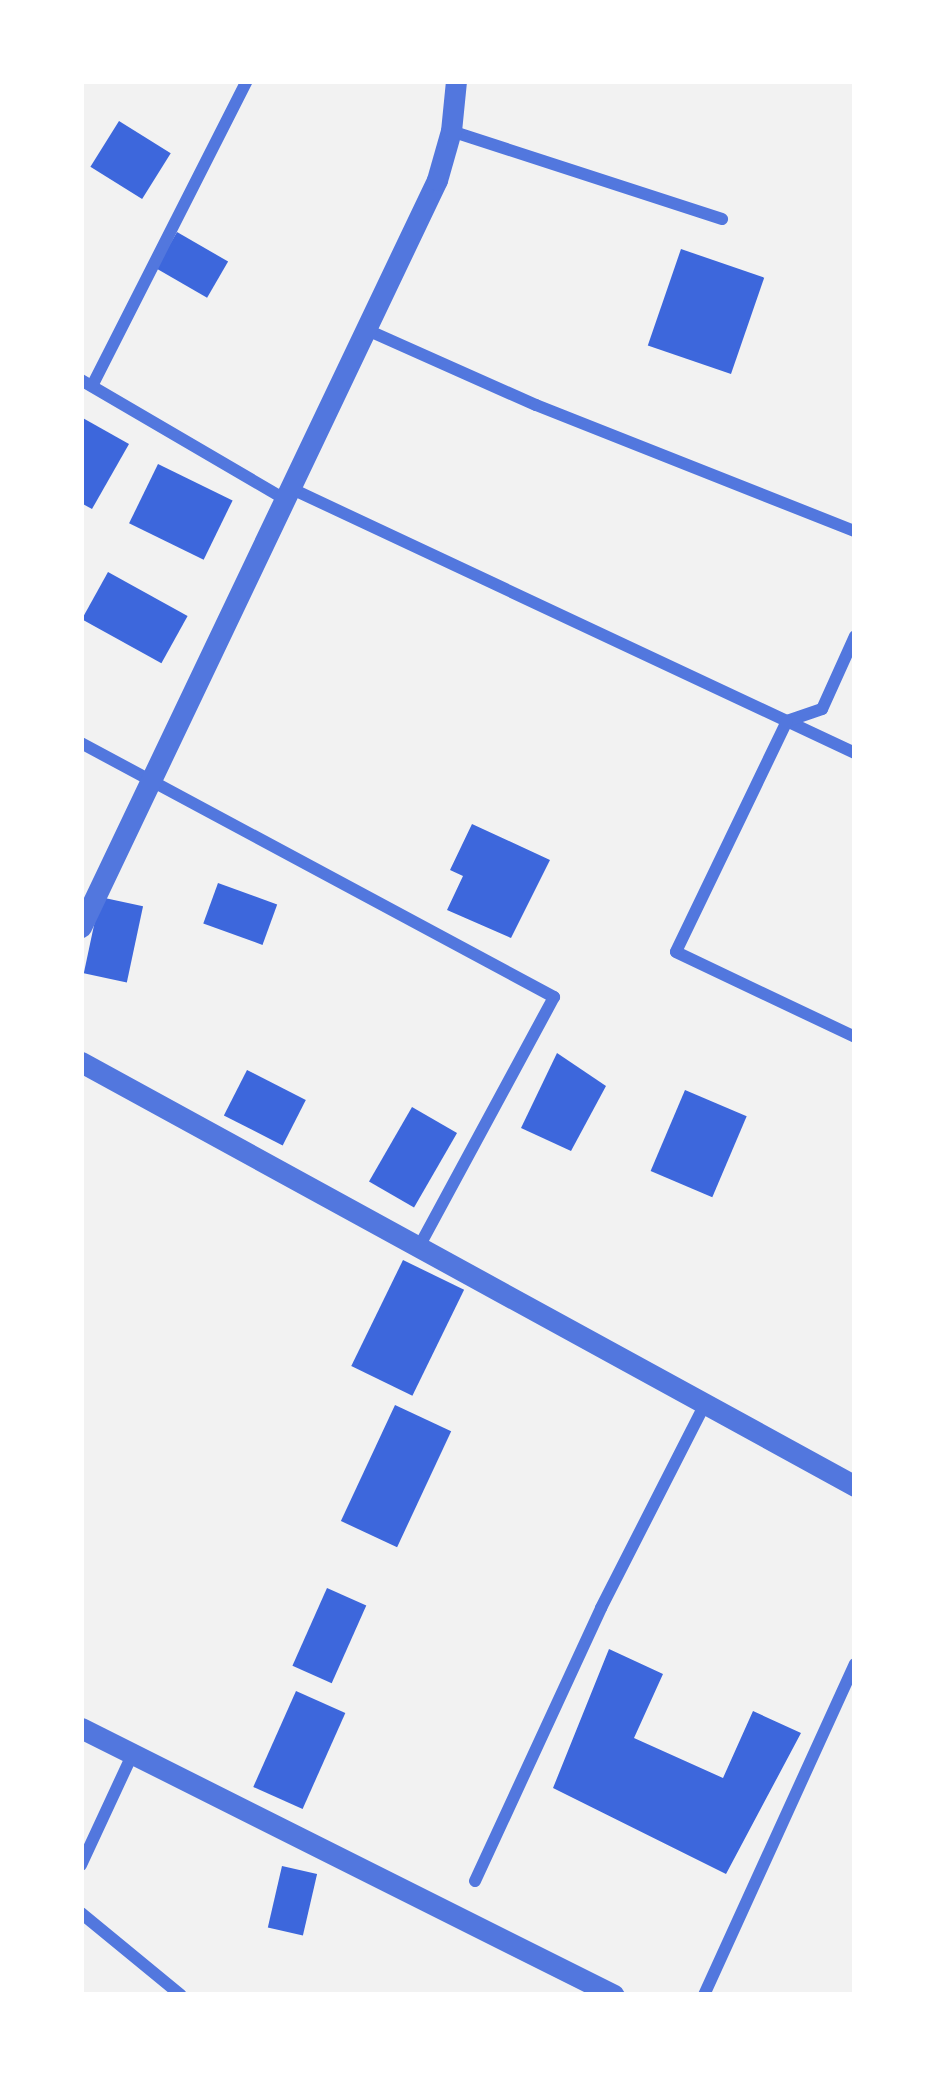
<!DOCTYPE html>
<html>
<head>
<meta charset="utf-8">
<style>
  body { margin:0 }
  #map { position:relative; width:936px; height:2076px; overflow:hidden; background:#f2f2f2; font-family:"Public Sans",sans-serif }
  div>[style] { position:absolute }
  .building>* { inset:0; background:#3d67dc; transform-origin:0 0 }
  .minor>* { height:12px; margin:-6px; padding:0 6px; transform-origin:6px; border-radius:6px; background:#5277de }
  .tertiary>* { height:21px; margin:-10.5px; padding:0 10.5px; transform-origin:10.5px; border-radius:10.5px; background:#5277de }
  span { translate:-50% -50%; white-space:nowrap; text-align:center; line-height:1.15; -webkit-text-stroke:9px #fff; paint-order:stroke }
  .frame { position:absolute; inset:0; border:84px solid #fff; pointer-events:none }
</style>
</head>
<body>
<div id="map">
  <div class="building">
    <i style="left:119px;top:121px;width:61px;height:54px;rotate:32deg"></i>
    <i style="left:177px;top:232px;width:59px;height:42px;rotate:30deg"></i>
    <i style="left:681px;top:249px;width:88px;height:102px;rotate:19deg"></i>
    <i style="clip-path:polygon(81px 417px,129px 444px,92px 509px,81px 503px)"></i>
    <i style="left:158px;top:464px;width:83px;height:66px;rotate:26deg"></i>
    <i style="left:108px;top:572px;width:91px;height:54px;rotate:29deg"></i>
    <i style="clip-path:polygon(472px 824px,550px 860px,511px 938px,447px 910px,463px 876px,450px 870px)"></i>
    <i style="left:218px;top:883px;width:63px;height:43px;rotate:20deg"></i>
    <i style="left:100px;top:897px;width:44px;height:78px;rotate:12deg"></i>
    <i style="clip-path:polygon(557px 1053px,606px 1086px,571px 1151px,521px 1128px)"></i>
    <i style="left:247px;top:1070px;width:66px;height:51px;rotate:27deg"></i>
    <i style="left:685px;top:1090px;width:67px;height:88px;rotate:23deg"></i>
    <i style="left:412px;top:1107px;width:52px;height:86px;rotate:30deg"></i>
    <i style="left:403px;top:1260px;width:68px;height:118px;rotate:26deg"></i>
    <i style="left:395px;top:1405px;width:62px;height:128px;rotate:25deg"></i>
    <i style="left:327px;top:1588px;width:43px;height:85px;rotate:24deg"></i>
    <i style="clip-path:polygon(609px 1649px,663px 1674px,634px 1738px,723px 1778px,753px 1711px,801px 1733px,726px 1874px,553px 1788px)"></i>
    <i style="left:296px;top:1691px;width:54px;height:105px;rotate:24deg"></i>
    <i style="left:282px;top:1866px;width:36px;height:63px;rotate:13deg"></i>
  </div>
  <div class="minor">
    <i style="left:451px;top:131px;width:285px;rotate:18deg"></i>
    <i style="left:365px;top:329px;width:187px;rotate:24deg"></i>
    <i style="left:536px;top:405px;width:343px;rotate:21.6deg"></i>
    <i style="left:81px;top:380px;width:236px;rotate:30.3deg"></i>
    <i style="left:92px;top:386px;width:342px;rotate:-63.1deg"></i>
    <i style="left:290px;top:488px;width:624px;rotate:25.13deg"></i>
    <i style="left:855px;top:636px;width:80px;rotate:114.3deg"></i>
    <i style="left:822px;top:709px;width:37px;rotate:161deg"></i>
    <i style="left:787px;top:721px;width:256px;rotate:115.7deg"></i>
    <i style="left:676px;top:952px;width:198px;rotate:25.4deg"></i>
    <i style="left:81px;top:743px;width:537px;rotate:28.24deg"></i>
    <i style="left:554px;top:997px;width:284px;rotate:118.4deg"></i>
    <i style="left:81px;top:1865px;width:123px;rotate:-65.1deg"></i>
    <i style="left:475px;top:1881px;width:301px;rotate:-65.2deg"></i>
    <i style="left:601px;top:1608px;width:229px;rotate:-63deg"></i>
    <i style="left:81px;top:1913px;width:129px;rotate:39.4deg"></i>
    <i style="left:704px;top:1995px;width:364px;rotate:-65.5deg"></i>
  </div>
  <div class="tertiary">
    <i style="left:81px;top:927px;width:827px;rotate:-64.52deg"></i>
    <i style="left:437px;top:180px;width:51px;rotate:-74.1deg"></i>
    <i style="left:451px;top:131px;width:50px;rotate:-84.3deg"></i>
    <i style="left:81px;top:1062px;width:883px;rotate:28.71deg"></i>
    <i style="left:81px;top:1728px;width:596px;rotate:26.61deg"></i>
  </div>
  <div class="frame"></div>
</div>
</body>
</html>
